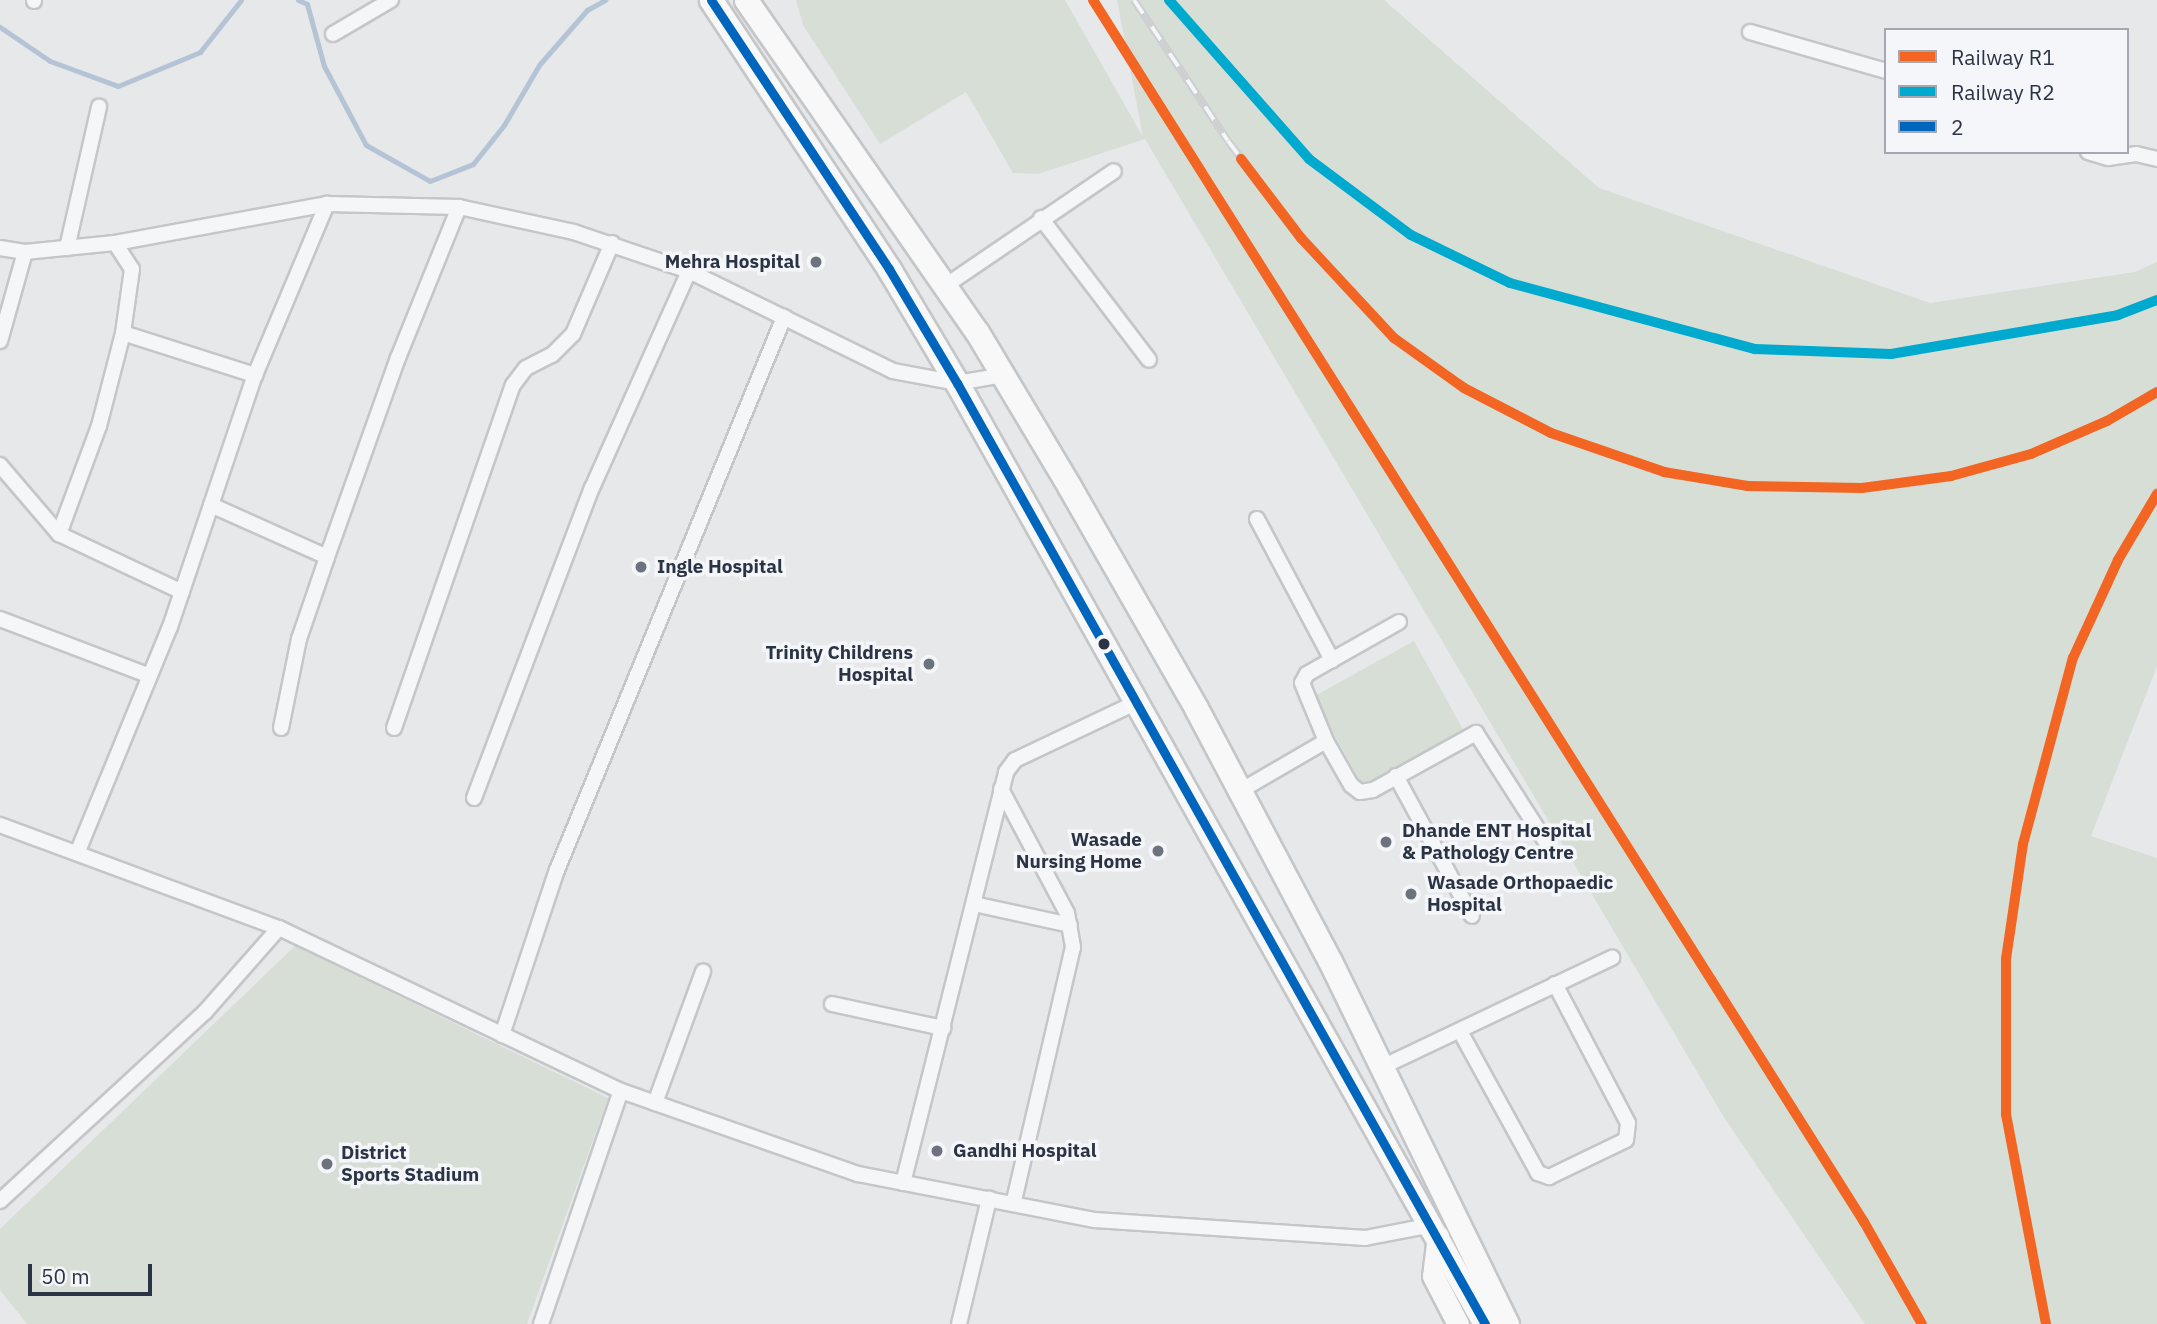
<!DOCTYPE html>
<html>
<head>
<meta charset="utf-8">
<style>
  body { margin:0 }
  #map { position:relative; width:2157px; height:1324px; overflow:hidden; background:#e6e8ea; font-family:"IBM Plex Sans",sans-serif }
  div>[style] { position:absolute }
  .green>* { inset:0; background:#d6ded6; transform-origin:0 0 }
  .stream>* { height:5px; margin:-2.5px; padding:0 2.5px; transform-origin:2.5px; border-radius:2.5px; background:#b4c4d5 }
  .roads { filter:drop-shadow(2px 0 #c4c6c8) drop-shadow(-2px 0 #c4c6c8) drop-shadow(0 2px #c4c6c8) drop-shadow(0 -2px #c4c6c8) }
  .minor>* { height:14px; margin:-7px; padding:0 7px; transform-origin:7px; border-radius:7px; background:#f5f6f7 }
  .primary>* { height:21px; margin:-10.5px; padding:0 10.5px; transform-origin:10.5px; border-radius:10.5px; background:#f8f8f8 }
  .trunk>* { height:23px; margin:-11.5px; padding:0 11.5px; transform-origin:11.5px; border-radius:11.5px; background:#f8f8f8 }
  .rail>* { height:8px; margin-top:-4px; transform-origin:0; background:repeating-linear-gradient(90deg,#f4f6f9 0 16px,#cecfd2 0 32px); box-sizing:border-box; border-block:2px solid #cecfd2 }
  .bus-1>* { height:9px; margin:-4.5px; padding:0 4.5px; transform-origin:4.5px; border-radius:4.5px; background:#0065bd }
  .rail-1>* { height:10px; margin:-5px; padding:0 5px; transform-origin:5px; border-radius:5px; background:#f26522 }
  .rail-2>* { height:10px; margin:-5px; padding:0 5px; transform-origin:5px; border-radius:5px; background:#00a9ce }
  .dots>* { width:19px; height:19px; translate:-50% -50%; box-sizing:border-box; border:4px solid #f4f6f9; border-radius:50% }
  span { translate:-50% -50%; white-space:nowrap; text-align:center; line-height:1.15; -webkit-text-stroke:7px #f4f6f9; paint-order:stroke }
  .poi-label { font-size:19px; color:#2b3445; font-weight:700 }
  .right { translate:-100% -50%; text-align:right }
  .left { translate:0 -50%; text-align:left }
  .legend { position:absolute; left:1884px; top:28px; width:245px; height:126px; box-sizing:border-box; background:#f4f6f9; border:2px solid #a4a8b1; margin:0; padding:9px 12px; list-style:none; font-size:21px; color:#2b3445 }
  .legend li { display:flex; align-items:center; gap:14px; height:35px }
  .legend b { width:35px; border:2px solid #a4a8b1 }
  .scale { position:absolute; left:28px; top:1264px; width:124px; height:32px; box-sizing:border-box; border:4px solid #2b3445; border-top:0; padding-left:9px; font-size:21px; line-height:24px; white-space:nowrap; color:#2b3445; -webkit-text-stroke:5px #f4f6f9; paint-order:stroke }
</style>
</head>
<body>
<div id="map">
  <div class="green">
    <i style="clip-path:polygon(796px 0,1065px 0,1143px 137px,1117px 0,1384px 0,1599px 188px,1930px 303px,2135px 272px,2157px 262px,2157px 666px,2091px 836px,2157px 858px,2157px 1324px,1865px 1324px,1725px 1119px,1145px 139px,1038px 174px,1013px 173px,966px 92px,880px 144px,803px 25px)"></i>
    <i style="left:1414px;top:641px;width:104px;height:115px;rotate:61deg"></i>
    <i style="clip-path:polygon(295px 946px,608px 1098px,527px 1324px,27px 1324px,0 1290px,0 1229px)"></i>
  </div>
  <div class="stream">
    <i style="left:298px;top:0;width:10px;rotate:24deg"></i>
    <i style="left:307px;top:4px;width:64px;rotate:74.7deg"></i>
    <i style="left:324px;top:66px;width:89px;rotate:62deg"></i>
    <i style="left:366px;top:145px;width:73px;rotate:29.4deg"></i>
    <i style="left:430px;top:181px;width:46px;rotate:-21.6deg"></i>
    <i style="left:473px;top:164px;width:50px;rotate:-51.5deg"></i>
    <i style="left:504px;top:125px;width:69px;rotate:-59.7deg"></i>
    <i style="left:539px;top:65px;width:73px;rotate:-48.9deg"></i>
    <i style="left:587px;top:10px;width:21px;rotate:-29deg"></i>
    <i style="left:0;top:27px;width:60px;rotate:34.2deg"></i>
    <i style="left:50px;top:61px;width:72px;rotate:20.2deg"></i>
    <i style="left:118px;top:86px;width:89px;rotate:-22.5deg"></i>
    <i style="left:200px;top:52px;width:66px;rotate:-51.7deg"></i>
  </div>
  <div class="roads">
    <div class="minor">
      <i style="left:34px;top:1px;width:1px;rotate:-90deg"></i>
      <i style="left:1750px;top:32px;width:141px;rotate:16deg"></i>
      <i style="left:333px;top:34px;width:67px;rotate:-30.4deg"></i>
      <i style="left:2088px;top:152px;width:21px;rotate:17deg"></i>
      <i style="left:2108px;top:158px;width:28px;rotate:-8deg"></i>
      <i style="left:2136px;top:154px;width:22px;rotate:13deg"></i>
      <i style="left:1041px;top:218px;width:178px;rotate:52.7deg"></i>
      <i style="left:115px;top:243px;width:216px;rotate:-10.4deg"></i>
      <i style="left:0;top:248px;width:25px;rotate:9deg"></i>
      <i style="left:25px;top:252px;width:90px;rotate:-5.7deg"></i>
      <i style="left:115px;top:243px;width:31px;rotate:57deg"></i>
      <i style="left:132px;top:269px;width:65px;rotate:98deg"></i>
      <i style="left:123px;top:333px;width:139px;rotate:17.7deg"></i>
      <i style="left:255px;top:375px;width:186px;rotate:-67.2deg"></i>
      <i style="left:327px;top:204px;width:132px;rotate:1.3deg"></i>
      <i style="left:459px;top:207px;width:118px;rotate:12.3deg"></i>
      <i style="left:574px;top:232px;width:121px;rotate:18.7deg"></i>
      <i style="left:689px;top:271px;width:227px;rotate:26.1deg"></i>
      <i style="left:893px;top:371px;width:65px;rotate:10.6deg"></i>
      <i style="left:957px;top:383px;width:48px;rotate:-9.7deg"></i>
      <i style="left:67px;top:248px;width:145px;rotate:-77.2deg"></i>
      <i style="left:945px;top:286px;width:204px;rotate:-34.2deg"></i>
      <i style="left:0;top:341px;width:92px;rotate:-74.3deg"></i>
      <i style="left:0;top:465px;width:91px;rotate:49.5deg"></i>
      <i style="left:59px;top:534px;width:136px;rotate:25.2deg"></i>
      <i style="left:211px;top:505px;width:127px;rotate:24.1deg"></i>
      <i style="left:1257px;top:519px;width:160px;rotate:62deg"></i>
      <i style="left:59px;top:534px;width:115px;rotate:-69.7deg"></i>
      <i style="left:99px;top:426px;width:96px;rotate:-75.5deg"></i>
      <i style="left:0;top:619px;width:160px;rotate:20.8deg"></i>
      <i style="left:1399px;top:622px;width:106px;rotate:150.5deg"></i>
      <i style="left:1307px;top:674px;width:10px;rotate:119deg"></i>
      <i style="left:1302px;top:683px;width:63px;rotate:67.5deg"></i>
      <i style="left:1326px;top:741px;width:51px;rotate:60.4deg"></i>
      <i style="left:1351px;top:785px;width:11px;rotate:38deg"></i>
      <i style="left:1360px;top:792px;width:13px;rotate:-9deg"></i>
      <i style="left:1373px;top:790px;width:118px;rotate:-29deg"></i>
      <i style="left:1476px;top:733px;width:133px;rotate:57.3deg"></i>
      <i style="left:281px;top:728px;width:91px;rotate:-78.6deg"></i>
      <i style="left:299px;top:639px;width:87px;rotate:-71.1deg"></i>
      <i style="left:327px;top:557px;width:211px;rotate:-70.4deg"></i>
      <i style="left:398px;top:358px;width:163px;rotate:-68deg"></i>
      <i style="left:394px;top:728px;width:363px;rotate:-70.9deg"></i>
      <i style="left:513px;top:385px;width:21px;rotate:-53deg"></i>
      <i style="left:526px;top:368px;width:29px;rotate:-27deg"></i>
      <i style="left:552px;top:355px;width:30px;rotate:-45deg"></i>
      <i style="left:573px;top:334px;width:99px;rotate:-66.8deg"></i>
      <i style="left:1396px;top:776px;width:159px;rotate:61.5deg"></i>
      <i style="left:1001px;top:789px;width:140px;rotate:62deg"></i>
      <i style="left:1067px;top:913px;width:35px;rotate:80deg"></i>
      <i style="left:1073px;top:947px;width:264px;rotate:103.1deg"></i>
      <i style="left:1240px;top:791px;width:99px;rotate:-30.2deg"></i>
      <i style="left:474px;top:798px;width:332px;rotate:-69.2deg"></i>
      <i style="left:592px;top:488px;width:238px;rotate:-65.9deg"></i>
      <i style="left:0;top:825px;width:297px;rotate:20.3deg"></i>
      <i style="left:78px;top:851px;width:242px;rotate:-67.7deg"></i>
      <i style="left:170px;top:627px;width:266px;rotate:-71.4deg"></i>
      <i style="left:974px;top:904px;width:98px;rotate:12.3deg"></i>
      <i style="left:832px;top:1004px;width:114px;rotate:12.2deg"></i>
      <i style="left:1461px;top:1033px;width:160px;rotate:61.2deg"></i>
      <i style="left:1538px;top:1173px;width:12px;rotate:20deg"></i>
      <i style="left:1549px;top:1177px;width:85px;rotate:-25.7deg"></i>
      <i style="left:1626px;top:1140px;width:17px;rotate:-83deg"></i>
      <i style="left:1628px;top:1123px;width:157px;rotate:-117.7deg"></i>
      <i style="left:502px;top:1035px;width:174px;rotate:-71.6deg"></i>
      <i style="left:557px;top:870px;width:598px;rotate:-67.68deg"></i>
      <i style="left:1382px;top:1067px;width:255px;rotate:-25.4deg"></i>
      <i style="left:655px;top:1103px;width:140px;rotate:-69.9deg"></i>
      <i style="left:903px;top:1183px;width:424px;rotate:-75.9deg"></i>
      <i style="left:1006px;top:772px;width:15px;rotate:-53deg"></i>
      <i style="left:1015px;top:760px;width:135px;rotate:-25.4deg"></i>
      <i style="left:0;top:1201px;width:279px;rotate:-42.7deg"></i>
      <i style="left:205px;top:1012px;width:112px;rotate:-48.6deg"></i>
      <i style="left:279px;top:928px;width:379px;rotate:25.5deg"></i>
      <i style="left:621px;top:1091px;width:251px;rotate:19.3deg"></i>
      <i style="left:858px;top:1174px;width:241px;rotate:11deg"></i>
      <i style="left:1095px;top:1220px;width:271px;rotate:3.8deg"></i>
      <i style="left:1365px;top:1238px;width:68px;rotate:-11deg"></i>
      <i style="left:541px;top:1324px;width:246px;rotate:-71.1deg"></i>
      <i style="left:959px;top:1324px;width:129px;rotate:-76.5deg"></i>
    </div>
    <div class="primary">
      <i style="left:1438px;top:1236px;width:40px;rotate:97.1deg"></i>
      <i style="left:1433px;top:1276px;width:54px;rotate:62.5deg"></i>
    </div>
    <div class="trunk">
      <i style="left:711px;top:0;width:323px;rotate:56.5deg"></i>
      <i style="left:889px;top:269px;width:133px;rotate:59.2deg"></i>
      <i style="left:957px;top:383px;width:1079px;rotate:60.7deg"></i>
      <i style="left:746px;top:0;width:404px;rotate:55.2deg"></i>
      <i style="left:977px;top:332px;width:179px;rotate:59.1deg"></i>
      <i style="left:1069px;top:486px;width:256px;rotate:60.2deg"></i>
      <i style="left:1196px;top:708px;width:286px;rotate:62.1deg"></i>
      <i style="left:1330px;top:961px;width:404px;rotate:64deg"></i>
    </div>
  </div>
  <div class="rail">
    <i style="left:1134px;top:0;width:169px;rotate:56.3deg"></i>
    <i style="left:1228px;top:141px;width:121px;rotate:53deg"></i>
    <i style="left:1301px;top:238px;width:137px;rotate:47.1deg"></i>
    <i style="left:1394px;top:338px;width:86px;rotate:35.5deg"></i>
    <i style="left:1464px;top:388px;width:98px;rotate:27.3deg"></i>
    <i style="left:1551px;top:433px;width:120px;rotate:19deg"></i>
    <i style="left:1664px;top:472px;width:85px;rotate:9.5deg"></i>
    <i style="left:1748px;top:486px;width:114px;rotate:1deg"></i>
    <i style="left:1862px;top:488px;width:90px;rotate:-7.7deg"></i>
    <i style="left:1951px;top:476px;width:83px;rotate:-15.4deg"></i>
    <i style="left:2031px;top:454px;width:83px;rotate:-23.5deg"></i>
    <i style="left:2107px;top:421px;width:58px;rotate:-30.1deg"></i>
    <i style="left:1169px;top:0;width:212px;rotate:48.6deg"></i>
    <i style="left:1309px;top:159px;width:127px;rotate:36.7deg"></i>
    <i style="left:1411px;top:235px;width:110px;rotate:25.9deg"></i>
    <i style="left:1510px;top:283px;width:254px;rotate:15.1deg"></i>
    <i style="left:1755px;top:349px;width:136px;rotate:2.1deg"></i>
    <i style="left:1891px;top:354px;width:230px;rotate:-9.7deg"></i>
    <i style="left:2118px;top:315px;width:42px;rotate:-21deg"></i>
    <i style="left:2046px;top:1324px;width:214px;rotate:-100.8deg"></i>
    <i style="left:2006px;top:1114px;width:155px;rotate:-90deg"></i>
    <i style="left:2006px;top:959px;width:116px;rotate:-81.6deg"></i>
    <i style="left:2023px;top:844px;width:193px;rotate:-75deg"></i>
    <i style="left:2073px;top:658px;width:108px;rotate:-65.3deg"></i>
    <i style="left:2118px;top:560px;width:77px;rotate:-59.4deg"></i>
  </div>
  <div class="bus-1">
    <i style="left:711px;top:0;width:323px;rotate:56.5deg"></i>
    <i style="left:889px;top:269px;width:133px;rotate:59.2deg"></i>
    <i style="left:957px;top:383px;width:1079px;rotate:60.7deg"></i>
  </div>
  <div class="rail-1">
    <i style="left:1093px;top:0;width:1445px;rotate:57.75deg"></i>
    <i style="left:1864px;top:1222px;width:117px;rotate:60.4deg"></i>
    <i style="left:1241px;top:159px;width:99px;rotate:52.8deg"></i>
    <i style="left:1301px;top:238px;width:137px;rotate:47.1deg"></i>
    <i style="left:1394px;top:338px;width:86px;rotate:35.5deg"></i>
    <i style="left:1464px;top:388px;width:98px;rotate:27.3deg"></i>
    <i style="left:1551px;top:433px;width:120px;rotate:19deg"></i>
    <i style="left:1664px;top:472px;width:85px;rotate:9.5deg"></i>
    <i style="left:1748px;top:486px;width:114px;rotate:1deg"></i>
    <i style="left:1862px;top:488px;width:90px;rotate:-7.7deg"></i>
    <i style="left:1951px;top:476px;width:83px;rotate:-15.4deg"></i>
    <i style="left:2031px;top:454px;width:83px;rotate:-23.5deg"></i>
    <i style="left:2107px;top:421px;width:58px;rotate:-30.1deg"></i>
    <i style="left:2046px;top:1324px;width:214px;rotate:-100.8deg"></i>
    <i style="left:2006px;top:1114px;width:155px;rotate:-90deg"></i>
    <i style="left:2006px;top:959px;width:116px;rotate:-81.6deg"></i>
    <i style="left:2023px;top:844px;width:193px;rotate:-75deg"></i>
    <i style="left:2073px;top:658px;width:108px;rotate:-65.3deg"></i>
    <i style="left:2118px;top:560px;width:77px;rotate:-59.4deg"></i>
  </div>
  <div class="rail-2">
    <i style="left:1169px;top:0;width:212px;rotate:48.6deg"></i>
    <i style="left:1309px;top:159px;width:127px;rotate:36.7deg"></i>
    <i style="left:1411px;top:235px;width:110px;rotate:25.9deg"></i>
    <i style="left:1510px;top:283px;width:254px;rotate:15.1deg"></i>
    <i style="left:1755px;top:349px;width:136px;rotate:2.1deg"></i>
    <i style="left:1891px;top:354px;width:230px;rotate:-9.7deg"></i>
    <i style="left:2118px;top:315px;width:42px;rotate:-21deg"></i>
  </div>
  <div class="dots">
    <i style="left:816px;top:262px;background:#6c737f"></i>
    <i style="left:641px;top:567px;background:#6c737f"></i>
    <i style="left:1104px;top:644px;background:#2b3445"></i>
    <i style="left:929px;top:664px;background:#6c737f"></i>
    <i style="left:1386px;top:842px;background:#6c737f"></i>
    <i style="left:1158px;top:851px;background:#6c737f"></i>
    <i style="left:1411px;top:894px;background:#6c737f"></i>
    <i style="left:937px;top:1151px;background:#6c737f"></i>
    <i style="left:327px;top:1164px;background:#6c737f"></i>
  </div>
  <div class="poi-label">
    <span class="right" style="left:800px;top:262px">Mehra Hospital</span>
    <span class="left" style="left:657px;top:567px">Ingle Hospital</span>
    <span class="right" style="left:913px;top:664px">Trinity Childrens<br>Hospital</span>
    <span class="left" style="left:1402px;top:842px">Dhande ENT Hospital<br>&amp; Pathology Centre</span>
    <span class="right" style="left:1142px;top:851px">Wasade<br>Nursing Home</span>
    <span class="left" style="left:1427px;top:894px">Wasade Orthopaedic<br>Hospital</span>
    <span class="left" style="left:953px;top:1151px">Gandhi Hospital</span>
    <span class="left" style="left:341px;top:1164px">District<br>Sports Stadium</span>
  </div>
  <ul class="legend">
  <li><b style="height:9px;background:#f26522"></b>Railway R1</li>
  <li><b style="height:9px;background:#00a9ce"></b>Railway R2</li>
  <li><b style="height:9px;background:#0065bd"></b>2</li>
  </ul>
  <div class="scale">50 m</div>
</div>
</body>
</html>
